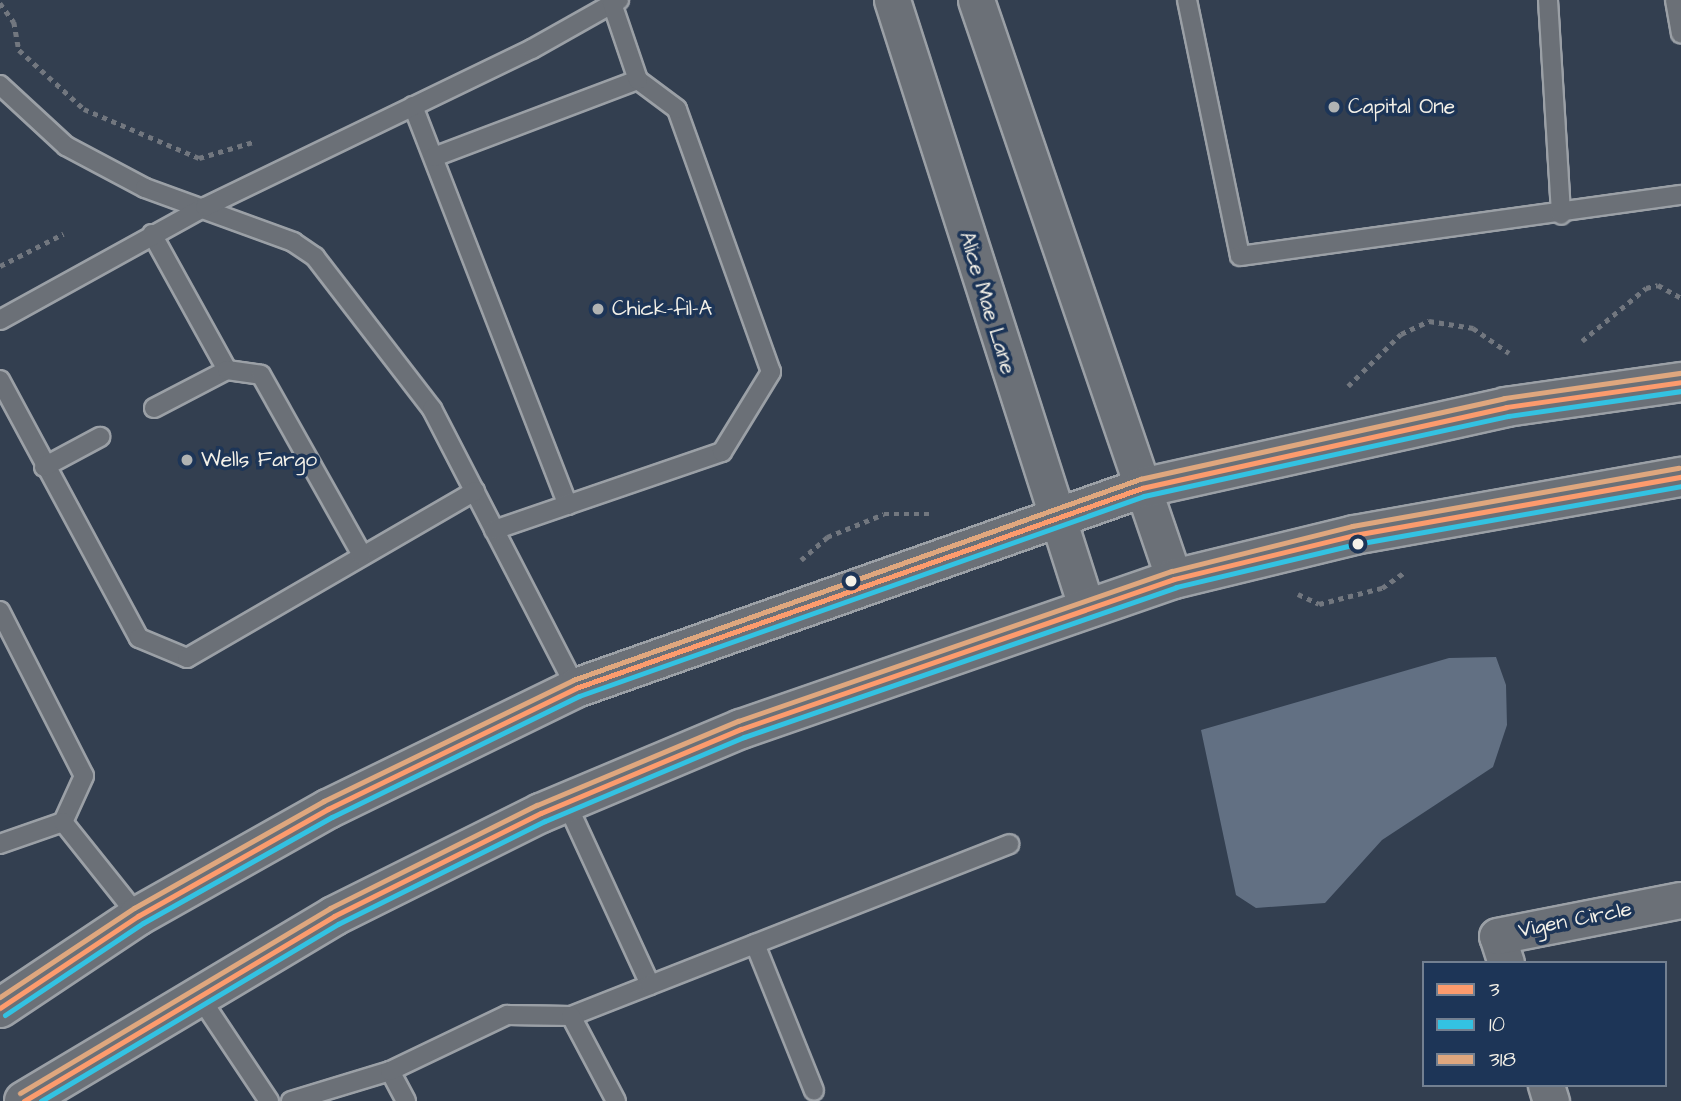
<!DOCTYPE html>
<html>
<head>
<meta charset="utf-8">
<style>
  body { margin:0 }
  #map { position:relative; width:1681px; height:1101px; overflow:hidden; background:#333f50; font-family:"Architects Daughter",sans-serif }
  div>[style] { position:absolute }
  .water>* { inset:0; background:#627083 }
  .path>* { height:4.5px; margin-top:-2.25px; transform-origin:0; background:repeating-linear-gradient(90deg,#72777f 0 5px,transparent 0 10px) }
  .roads { filter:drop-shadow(2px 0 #9ba0a6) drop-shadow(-2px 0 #9ba0a6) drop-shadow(0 2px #9ba0a6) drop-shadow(0 -2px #9ba0a6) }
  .lane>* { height:18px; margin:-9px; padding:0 9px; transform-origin:9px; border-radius:9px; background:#6b7077 }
  .street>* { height:35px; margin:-17.5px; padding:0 17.5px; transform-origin:17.5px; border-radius:17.5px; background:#6b7077 }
  .primary>* { height:38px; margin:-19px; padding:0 19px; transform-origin:19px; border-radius:19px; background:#6b7077 }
  .bus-1>* { height:5px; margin:-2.5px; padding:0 2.5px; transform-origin:2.5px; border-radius:2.5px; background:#fc9b6d }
  .bus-2>* { height:5px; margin:-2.5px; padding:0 2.5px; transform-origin:2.5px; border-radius:2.5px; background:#33c2e2 }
  .bus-3>* { height:5px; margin:-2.5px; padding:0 2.5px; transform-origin:2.5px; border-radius:2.5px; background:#dfa77e }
  .dots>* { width:19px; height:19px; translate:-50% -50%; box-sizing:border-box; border:4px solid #1d3557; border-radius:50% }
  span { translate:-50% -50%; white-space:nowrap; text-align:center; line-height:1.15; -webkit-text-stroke:7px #1d3557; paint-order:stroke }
  .poi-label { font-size:21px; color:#f4f1e8 }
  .left { translate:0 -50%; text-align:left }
  .street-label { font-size:21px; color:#f4f1e8 }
  .legend { position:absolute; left:1422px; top:961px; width:245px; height:126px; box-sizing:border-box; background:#1d3557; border:2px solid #738091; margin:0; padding:9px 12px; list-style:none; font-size:21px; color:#f4f1e8 }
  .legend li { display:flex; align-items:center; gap:14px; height:35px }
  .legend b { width:35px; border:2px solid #738091 }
</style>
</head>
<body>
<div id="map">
  <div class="water">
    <i style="clip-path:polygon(1496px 657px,1506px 685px,1507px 725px,1493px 767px,1382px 840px,1325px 903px,1256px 908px,1236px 895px,1201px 730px,1449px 658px)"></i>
  </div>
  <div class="path">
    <i style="left:0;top:3px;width:24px;rotate:54deg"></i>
    <i style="left:14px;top:22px;width:28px;rotate:80deg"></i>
    <i style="left:19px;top:50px;width:88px;rotate:42.2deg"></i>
    <i style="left:84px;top:109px;width:125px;rotate:23.1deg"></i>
    <i style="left:199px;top:158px;width:56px;rotate:-16.5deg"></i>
    <i style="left:0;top:266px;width:71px;rotate:-26.9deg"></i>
    <i style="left:1582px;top:341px;width:83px;rotate:-39.6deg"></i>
    <i style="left:1646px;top:288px;width:12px;rotate:-14deg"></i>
    <i style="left:1658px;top:285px;width:26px;rotate:29deg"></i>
    <i style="left:1348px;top:386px;width:74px;rotate:-44.5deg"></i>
    <i style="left:1401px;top:334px;width:31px;rotate:-25deg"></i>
    <i style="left:1429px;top:321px;width:45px;rotate:9deg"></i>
    <i style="left:1473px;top:328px;width:44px;rotate:34.8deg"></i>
    <i style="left:801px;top:560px;width:35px;rotate:-41deg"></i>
    <i style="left:827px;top:537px;width:61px;rotate:-22deg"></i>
    <i style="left:884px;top:514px;width:48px"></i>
    <i style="left:1298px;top:594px;width:23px;rotate:25deg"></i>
    <i style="left:1319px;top:604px;width:65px;rotate:-14.3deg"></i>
    <i style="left:1382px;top:588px;width:28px;rotate:-35deg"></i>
  </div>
  <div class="roads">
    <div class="lane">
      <i style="left:1187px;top:0;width:261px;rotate:78.3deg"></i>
      <i style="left:1240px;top:256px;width:445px;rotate:-7.9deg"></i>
      <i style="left:1548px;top:0;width:215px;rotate:86.5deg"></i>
      <i style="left:1675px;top:0;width:34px;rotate:80deg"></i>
      <i style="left:0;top:85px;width:90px;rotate:42.7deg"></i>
      <i style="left:66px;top:146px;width:89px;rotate:28deg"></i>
      <i style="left:145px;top:188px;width:158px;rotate:20deg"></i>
      <i style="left:293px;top:242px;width:27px;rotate:34deg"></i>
      <i style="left:315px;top:257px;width:192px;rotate:52.4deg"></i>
      <i style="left:432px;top:409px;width:314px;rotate:62.7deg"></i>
      <i style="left:413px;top:106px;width:428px;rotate:68.8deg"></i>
      <i style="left:434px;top:157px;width:218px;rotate:-20.7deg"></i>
      <i style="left:152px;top:234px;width:155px;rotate:61.1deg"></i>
      <i style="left:0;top:320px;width:234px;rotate:-28.9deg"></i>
      <i style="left:205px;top:207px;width:363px;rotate:-25.8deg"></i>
      <i style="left:532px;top:49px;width:100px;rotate:-29.4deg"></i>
      <i style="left:0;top:380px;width:293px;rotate:61.7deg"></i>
      <i style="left:139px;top:638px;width:52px;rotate:22.6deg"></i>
      <i style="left:187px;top:658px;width:333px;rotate:-30.1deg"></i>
      <i style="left:154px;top:408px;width:82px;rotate:-27.5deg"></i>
      <i style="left:227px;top:370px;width:34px;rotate:8deg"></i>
      <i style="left:261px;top:375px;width:206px;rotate:60.7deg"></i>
      <i style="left:44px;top:467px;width:64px;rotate:-28.2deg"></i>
      <i style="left:494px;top:530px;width:241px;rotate:-18.9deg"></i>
      <i style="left:722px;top:452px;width:94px;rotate:-58.5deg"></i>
      <i style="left:771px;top:372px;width:279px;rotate:-109.7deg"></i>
      <i style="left:677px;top:109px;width:49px;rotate:-143.4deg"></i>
      <i style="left:638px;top:80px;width:81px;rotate:-108.7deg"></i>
      <i style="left:0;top:611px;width:185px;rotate:63deg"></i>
      <i style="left:84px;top:776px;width:51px;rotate:114.5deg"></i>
      <i style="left:63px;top:822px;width:67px;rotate:160.8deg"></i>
      <i style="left:566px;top:802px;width:201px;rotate:65.3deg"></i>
      <i style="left:650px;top:985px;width:85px;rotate:158.6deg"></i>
      <i style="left:63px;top:822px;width:120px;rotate:51.4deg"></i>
      <i style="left:755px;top:944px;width:158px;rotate:68.1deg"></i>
      <i style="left:650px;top:985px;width:386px;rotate:-21.4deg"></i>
      <i style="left:197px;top:993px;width:130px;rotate:56.3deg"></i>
      <i style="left:291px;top:1101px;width:103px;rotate:-16.9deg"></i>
      <i style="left:406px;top:1101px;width:34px;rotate:-118deg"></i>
      <i style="left:390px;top:1071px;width:130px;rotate:-25.6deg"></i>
      <i style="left:507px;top:1015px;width:64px;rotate:0.9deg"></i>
      <i style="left:571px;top:1016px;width:96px;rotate:62.1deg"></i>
    </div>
    <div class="street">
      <i style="left:892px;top:0;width:636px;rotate:72.25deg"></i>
      <i style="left:976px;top:0;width:612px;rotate:71.12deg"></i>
      <i style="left:1506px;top:963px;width:28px;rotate:-108deg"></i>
      <i style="left:1497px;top:936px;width:187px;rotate:-11.1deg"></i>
      <i style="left:1546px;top:1085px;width:17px;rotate:73deg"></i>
    </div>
    <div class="primary">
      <i style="left:0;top:1008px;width:166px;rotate:-33.7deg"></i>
      <i style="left:138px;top:916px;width:218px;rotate:-29.4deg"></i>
      <i style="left:328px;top:809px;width:276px;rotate:-26deg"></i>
      <i style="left:576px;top:688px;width:600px;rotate:-19.46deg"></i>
      <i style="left:1142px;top:488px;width:373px;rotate:-12.5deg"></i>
      <i style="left:1506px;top:407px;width:177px;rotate:-8.1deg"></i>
      <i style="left:24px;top:1101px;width:361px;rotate:-30.8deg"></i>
      <i style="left:334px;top:916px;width:231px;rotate:-26.5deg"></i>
      <i style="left:541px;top:813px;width:217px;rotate:-22.8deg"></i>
      <i style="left:741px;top:729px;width:458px;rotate:-19.1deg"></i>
      <i style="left:1174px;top:579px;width:185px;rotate:-13.7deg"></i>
      <i style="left:1354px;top:535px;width:332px;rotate:-10.1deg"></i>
    </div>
  </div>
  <div class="bus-1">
    <i style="left:0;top:1008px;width:166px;rotate:-33.7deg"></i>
    <i style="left:138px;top:916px;width:218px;rotate:-29.4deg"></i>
    <i style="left:328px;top:809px;width:276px;rotate:-26deg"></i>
    <i style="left:576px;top:688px;width:600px;rotate:-19.46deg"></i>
    <i style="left:1142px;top:488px;width:373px;rotate:-12.5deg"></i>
    <i style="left:1506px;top:407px;width:177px;rotate:-8.1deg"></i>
    <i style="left:24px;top:1101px;width:361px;rotate:-30.8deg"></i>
    <i style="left:334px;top:916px;width:231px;rotate:-26.5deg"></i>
    <i style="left:541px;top:813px;width:217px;rotate:-22.8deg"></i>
    <i style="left:741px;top:729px;width:458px;rotate:-19.1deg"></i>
    <i style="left:1174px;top:579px;width:185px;rotate:-13.7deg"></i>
    <i style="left:1354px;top:535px;width:332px;rotate:-10.1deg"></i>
  </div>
  <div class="bus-2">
    <i style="left:5px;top:1015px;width:166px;rotate:-33.7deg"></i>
    <i style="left:143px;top:923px;width:217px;rotate:-29.3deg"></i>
    <i style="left:332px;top:817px;width:275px;rotate:-26.1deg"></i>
    <i style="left:579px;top:696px;width:599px;rotate:-19.49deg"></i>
    <i style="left:1144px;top:496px;width:373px;rotate:-12.4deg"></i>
    <i style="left:1508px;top:416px;width:175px;rotate:-8.2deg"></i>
    <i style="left:41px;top:1101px;width:346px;rotate:-30.8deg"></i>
    <i style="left:338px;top:924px;width:231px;rotate:-26.5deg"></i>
    <i style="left:545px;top:821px;width:216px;rotate:-22.9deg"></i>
    <i style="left:744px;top:737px;width:457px;rotate:-19.1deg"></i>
    <i style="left:1176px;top:587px;width:185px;rotate:-13.4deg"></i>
    <i style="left:1356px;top:544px;width:330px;rotate:-10.1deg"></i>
  </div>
  <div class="bus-3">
    <i style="left:0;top:997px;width:161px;rotate:-33.6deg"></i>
    <i style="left:134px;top:908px;width:218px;rotate:-29.4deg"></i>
    <i style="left:324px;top:801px;width:277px;rotate:-25.9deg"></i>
    <i style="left:573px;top:680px;width:602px;rotate:-19.52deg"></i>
    <i style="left:1140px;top:479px;width:373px;rotate:-12.5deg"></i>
    <i style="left:1504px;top:398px;width:178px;rotate:-8.1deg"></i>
    <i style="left:20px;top:1093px;width:361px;rotate:-30.8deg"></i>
    <i style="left:330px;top:908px;width:231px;rotate:-26.5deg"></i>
    <i style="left:537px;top:805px;width:218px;rotate:-22.7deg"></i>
    <i style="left:738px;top:721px;width:459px;rotate:-19.1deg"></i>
    <i style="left:1172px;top:571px;width:186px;rotate:-14deg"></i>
    <i style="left:1352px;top:526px;width:332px;rotate:-10.1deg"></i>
  </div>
  <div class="dots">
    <i style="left:1334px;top:107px;background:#b0b3b3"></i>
    <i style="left:598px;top:309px;background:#b0b3b3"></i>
    <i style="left:187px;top:460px;background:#b0b3b3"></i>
    <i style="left:1358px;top:544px;background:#f4f1e8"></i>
    <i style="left:851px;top:581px;background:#f4f1e8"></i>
  </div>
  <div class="poi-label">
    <span class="left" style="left:1348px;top:107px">Capital One</span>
    <span class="left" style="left:612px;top:309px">Chick-fil-A</span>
    <span class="left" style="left:201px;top:460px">Wells Fargo</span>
  </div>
  <div class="street-label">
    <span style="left:987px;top:303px;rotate:73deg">Alice Mae Lane</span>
    <span style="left:1575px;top:920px;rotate:-11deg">Vigen Circle</span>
  </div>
  <ul class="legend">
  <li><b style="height:9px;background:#fc9b6d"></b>3</li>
  <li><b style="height:9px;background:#33c2e2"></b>10</li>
  <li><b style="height:9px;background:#dfa77e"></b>318</li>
  </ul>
</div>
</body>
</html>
